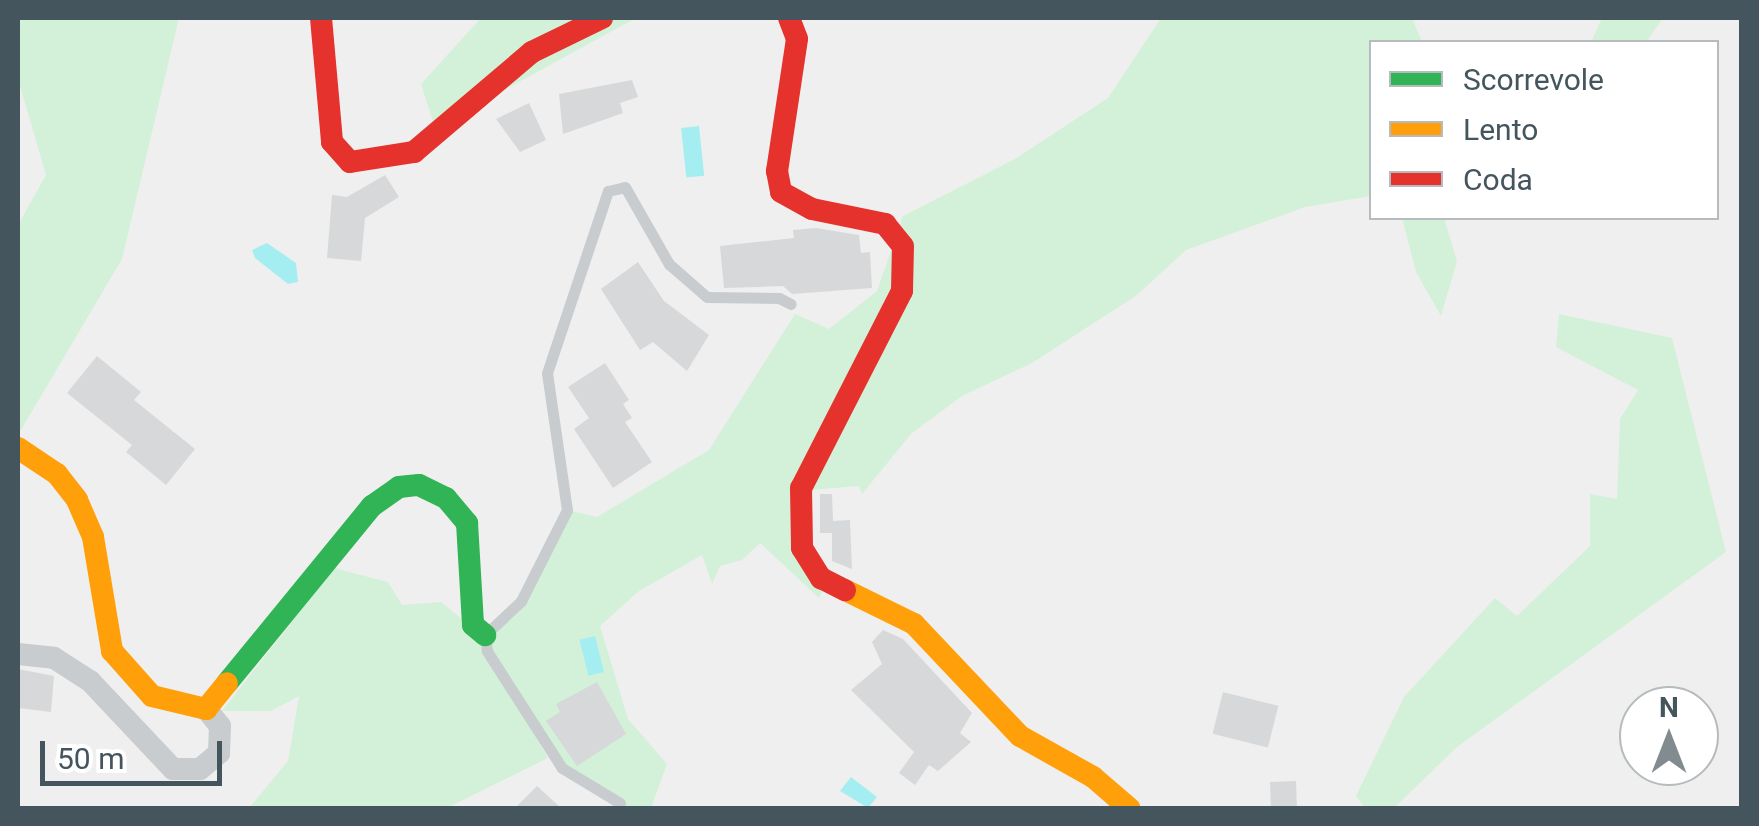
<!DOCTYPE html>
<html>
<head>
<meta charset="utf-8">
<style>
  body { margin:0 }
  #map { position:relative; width:1759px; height:826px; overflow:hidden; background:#f0efef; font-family:Roboto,sans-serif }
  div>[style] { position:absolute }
  .green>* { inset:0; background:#d2f1d8 }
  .water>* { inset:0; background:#a4eef1; transform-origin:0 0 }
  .building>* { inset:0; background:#d7d8d9; transform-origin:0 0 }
  .lane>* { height:11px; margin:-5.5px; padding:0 5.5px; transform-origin:5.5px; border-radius:5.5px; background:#c8ccce }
  .street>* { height:22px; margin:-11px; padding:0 11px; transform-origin:11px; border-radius:11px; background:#c8ccce }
  .fast>* { height:22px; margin:-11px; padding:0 11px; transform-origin:11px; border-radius:11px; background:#30b455 }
  .slow>* { height:22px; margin:-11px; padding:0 11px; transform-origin:11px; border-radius:11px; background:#ff9f0a }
  .jam>* { height:22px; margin:-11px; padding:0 11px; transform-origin:11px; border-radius:11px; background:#e5322d }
  span { translate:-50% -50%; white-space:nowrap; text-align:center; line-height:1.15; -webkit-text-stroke:9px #fff; paint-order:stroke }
  .frame { position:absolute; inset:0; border:20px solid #45555d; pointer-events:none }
  .legend { position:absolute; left:1369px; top:40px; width:350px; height:180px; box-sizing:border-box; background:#fff; border:2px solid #b5bbbe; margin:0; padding:12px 18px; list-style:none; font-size:30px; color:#45555d }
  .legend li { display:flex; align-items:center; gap:20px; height:50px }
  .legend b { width:50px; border:2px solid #b5bbbe }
  .north { position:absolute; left:1619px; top:686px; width:100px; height:100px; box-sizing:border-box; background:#fff; border:2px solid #b5bbbe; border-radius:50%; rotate:0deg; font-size:28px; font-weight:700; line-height:40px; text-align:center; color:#45555d }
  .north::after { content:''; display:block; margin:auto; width:35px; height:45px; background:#818b90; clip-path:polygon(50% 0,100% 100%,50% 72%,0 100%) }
  .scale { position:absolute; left:40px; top:741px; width:182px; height:45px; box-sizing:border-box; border:5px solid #45555d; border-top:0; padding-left:12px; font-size:30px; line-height:35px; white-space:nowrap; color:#45555d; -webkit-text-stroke:8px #fff; paint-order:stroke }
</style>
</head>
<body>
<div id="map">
  <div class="green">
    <i style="clip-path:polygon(18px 18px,179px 18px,122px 259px,18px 435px,18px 225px,46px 175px,18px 79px)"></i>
    <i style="clip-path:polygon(481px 18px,636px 18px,435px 128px,421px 84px)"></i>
    <i style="clip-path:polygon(1161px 18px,1412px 18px,1422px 42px,1372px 42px,1371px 196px,1305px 207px,1186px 250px,1137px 295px,1032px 363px,962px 396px,911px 434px,862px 494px,859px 486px,809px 490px,797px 506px,827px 582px,819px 598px,760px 543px,742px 560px,720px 566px,712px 584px,702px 555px,639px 591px,600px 626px,628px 719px,667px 764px,651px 808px,621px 808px,562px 768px,488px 651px,485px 635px,503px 623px,567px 510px,597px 517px,709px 450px,795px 314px,829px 329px,877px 291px,903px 216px,1015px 159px,1108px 98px)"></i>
    <i style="clip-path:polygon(1602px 18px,1663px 18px,1646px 42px,1591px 42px)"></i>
    <i style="clip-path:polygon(1402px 218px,1444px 218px,1457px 261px,1441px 316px,1416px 272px)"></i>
    <i style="clip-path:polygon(1559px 314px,1672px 338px,1726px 552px,1457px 747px,1394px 808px,1365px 808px,1356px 796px,1404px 697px,1495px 598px,1517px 616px,1590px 546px,1590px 494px,1617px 499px,1620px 419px,1638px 390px,1556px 347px)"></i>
    <i style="clip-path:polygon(334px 568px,388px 582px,402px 605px,441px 602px,483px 636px,486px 652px,548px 758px,447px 808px,249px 808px,288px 761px,299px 696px,271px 711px,222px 711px)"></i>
  </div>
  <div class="water">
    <i style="left:699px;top:126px;width:50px;height:18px;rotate:84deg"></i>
    <i style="clip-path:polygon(267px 243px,296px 263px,298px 282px,288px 284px,255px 258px,252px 250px)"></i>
    <i style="left:595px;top:636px;width:37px;height:16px;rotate:76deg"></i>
    <i style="clip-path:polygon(851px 777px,877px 797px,868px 808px,840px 791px)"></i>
  </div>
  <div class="building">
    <i style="clip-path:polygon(632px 80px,638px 97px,620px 103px,623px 113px,563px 134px,559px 94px)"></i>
    <i style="clip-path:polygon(529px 103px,546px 140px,520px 152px,496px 119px)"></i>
    <i style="clip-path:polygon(385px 175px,399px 197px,365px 218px,361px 261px,327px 258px,332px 195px,347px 197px)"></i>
    <i style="clip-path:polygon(816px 228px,859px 235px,861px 253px,870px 252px,872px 288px,792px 294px,783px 286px,724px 288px,720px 246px,794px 238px,793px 230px)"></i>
    <i style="clip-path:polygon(638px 262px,664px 301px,709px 335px,687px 371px,653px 342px,640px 350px,601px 289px)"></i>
    <i style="clip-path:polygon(97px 356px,141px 392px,134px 400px,195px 449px,166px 485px,126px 452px,132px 445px,67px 393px)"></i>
    <i style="clip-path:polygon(605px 363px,629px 400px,623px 404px,632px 418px,625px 422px,652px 462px,613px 488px,574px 429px,589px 418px,568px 387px)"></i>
    <i style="clip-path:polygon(820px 494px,832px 494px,833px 521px,850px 520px,852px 569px,832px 561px,832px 533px,820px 533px)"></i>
    <i style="clip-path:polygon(883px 630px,903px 639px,972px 713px,960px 733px,971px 742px,938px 771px,929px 765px,915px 785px,899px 773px,914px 752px,851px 690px,882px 664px,872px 642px)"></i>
    <i style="clip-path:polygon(18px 669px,54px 676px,51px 712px,18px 708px)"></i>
    <i style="clip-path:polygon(597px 682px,626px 734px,577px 766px,546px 721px,560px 712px,556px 704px)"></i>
    <i style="left:1223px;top:692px;width:57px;height:43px;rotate:14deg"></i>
    <i style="left:1296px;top:781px;width:27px;height:26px;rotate:88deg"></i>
    <i style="clip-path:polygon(537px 786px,561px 808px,515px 808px)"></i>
  </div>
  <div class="lane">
    <i style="left:620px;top:803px;width:68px;rotate:-148.9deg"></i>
    <i style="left:562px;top:768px;width:139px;rotate:-122.7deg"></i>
    <i style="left:487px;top:651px;width:16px;rotate:-97deg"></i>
    <i style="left:485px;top:635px;width:50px;rotate:-43.4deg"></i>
    <i style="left:521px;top:601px;width:102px;rotate:-63.2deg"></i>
    <i style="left:567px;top:510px;width:138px;rotate:-98.3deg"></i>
    <i style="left:547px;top:373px;width:192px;rotate:-71.5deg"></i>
    <i style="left:608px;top:191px;width:17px;rotate:-13deg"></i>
    <i style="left:625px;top:187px;width:89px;rotate:60.3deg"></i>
    <i style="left:669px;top:264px;width:50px;rotate:41deg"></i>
    <i style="left:707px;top:297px;width:72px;rotate:0.8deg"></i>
    <i style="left:779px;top:298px;width:13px;rotate:27deg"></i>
  </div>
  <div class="street">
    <i style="left:18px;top:654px;width:36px;rotate:6deg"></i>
    <i style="left:54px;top:658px;width:43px;rotate:32.6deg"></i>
    <i style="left:90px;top:681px;width:121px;rotate:46.7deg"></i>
    <i style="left:173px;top:769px;width:27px"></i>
    <i style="left:200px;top:769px;width:25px;rotate:-40deg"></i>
    <i style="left:219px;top:753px;width:27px;rotate:-88deg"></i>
    <i style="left:220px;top:726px;width:22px;rotate:-129deg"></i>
  </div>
  <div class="fast">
    <i style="left:227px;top:683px;width:229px;rotate:-50.7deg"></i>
    <i style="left:372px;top:506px;width:33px;rotate:-35deg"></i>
    <i style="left:399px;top:487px;width:20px;rotate:-6deg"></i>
    <i style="left:419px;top:485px;width:30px;rotate:26deg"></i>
    <i style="left:446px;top:498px;width:33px;rotate:50deg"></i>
    <i style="left:467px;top:523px;width:102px;rotate:86.6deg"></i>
    <i style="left:473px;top:625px;width:16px;rotate:40deg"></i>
  </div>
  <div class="slow">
    <i style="left:18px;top:448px;width:47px;rotate:33.7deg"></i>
    <i style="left:57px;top:474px;width:33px;rotate:52deg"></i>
    <i style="left:77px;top:500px;width:40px;rotate:66.6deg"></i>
    <i style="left:93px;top:537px;width:116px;rotate:80.5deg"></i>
    <i style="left:112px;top:651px;width:60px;rotate:48.4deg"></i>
    <i style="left:152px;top:696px;width:56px;rotate:13.5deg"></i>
    <i style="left:206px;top:709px;width:33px;rotate:-51deg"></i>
    <i style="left:845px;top:590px;width:77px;rotate:26.2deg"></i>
    <i style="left:914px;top:624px;width:154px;rotate:46.6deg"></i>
    <i style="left:1020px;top:736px;width:84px;rotate:29.3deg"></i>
    <i style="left:1093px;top:777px;width:48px;rotate:40.7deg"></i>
  </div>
  <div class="jam">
    <i style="left:321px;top:18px;width:124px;rotate:84.9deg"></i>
    <i style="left:332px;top:142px;width:27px;rotate:48deg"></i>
    <i style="left:350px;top:162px;width:65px;rotate:-8.9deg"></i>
    <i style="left:414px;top:152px;width:155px;rotate:-40.3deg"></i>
    <i style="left:532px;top:52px;width:78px;rotate:-25.9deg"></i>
    <i style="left:789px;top:18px;width:22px;rotate:69deg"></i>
    <i style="left:797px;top:39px;width:134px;rotate:98.6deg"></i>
    <i style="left:777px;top:171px;width:21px;rotate:79deg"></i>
    <i style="left:781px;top:192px;width:35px;rotate:29deg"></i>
    <i style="left:812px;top:209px;width:75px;rotate:11.6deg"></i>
    <i style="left:885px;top:224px;width:28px;rotate:51deg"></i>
    <i style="left:903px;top:246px;width:45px;rotate:91.3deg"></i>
    <i style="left:902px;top:291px;width:221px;rotate:117.1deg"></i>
    <i style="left:801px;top:488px;width:60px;rotate:89deg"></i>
    <i style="left:802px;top:548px;width:36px;rotate:58deg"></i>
    <i style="left:821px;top:578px;width:27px;rotate:27deg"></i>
  </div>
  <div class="frame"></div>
  <ul class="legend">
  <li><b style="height:12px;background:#30b455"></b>Scorrevole</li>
  <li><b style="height:12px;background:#ff9f0a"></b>Lento</li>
  <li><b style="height:12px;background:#e5322d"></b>Coda</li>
  </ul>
  <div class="north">N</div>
  <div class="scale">50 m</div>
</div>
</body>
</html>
